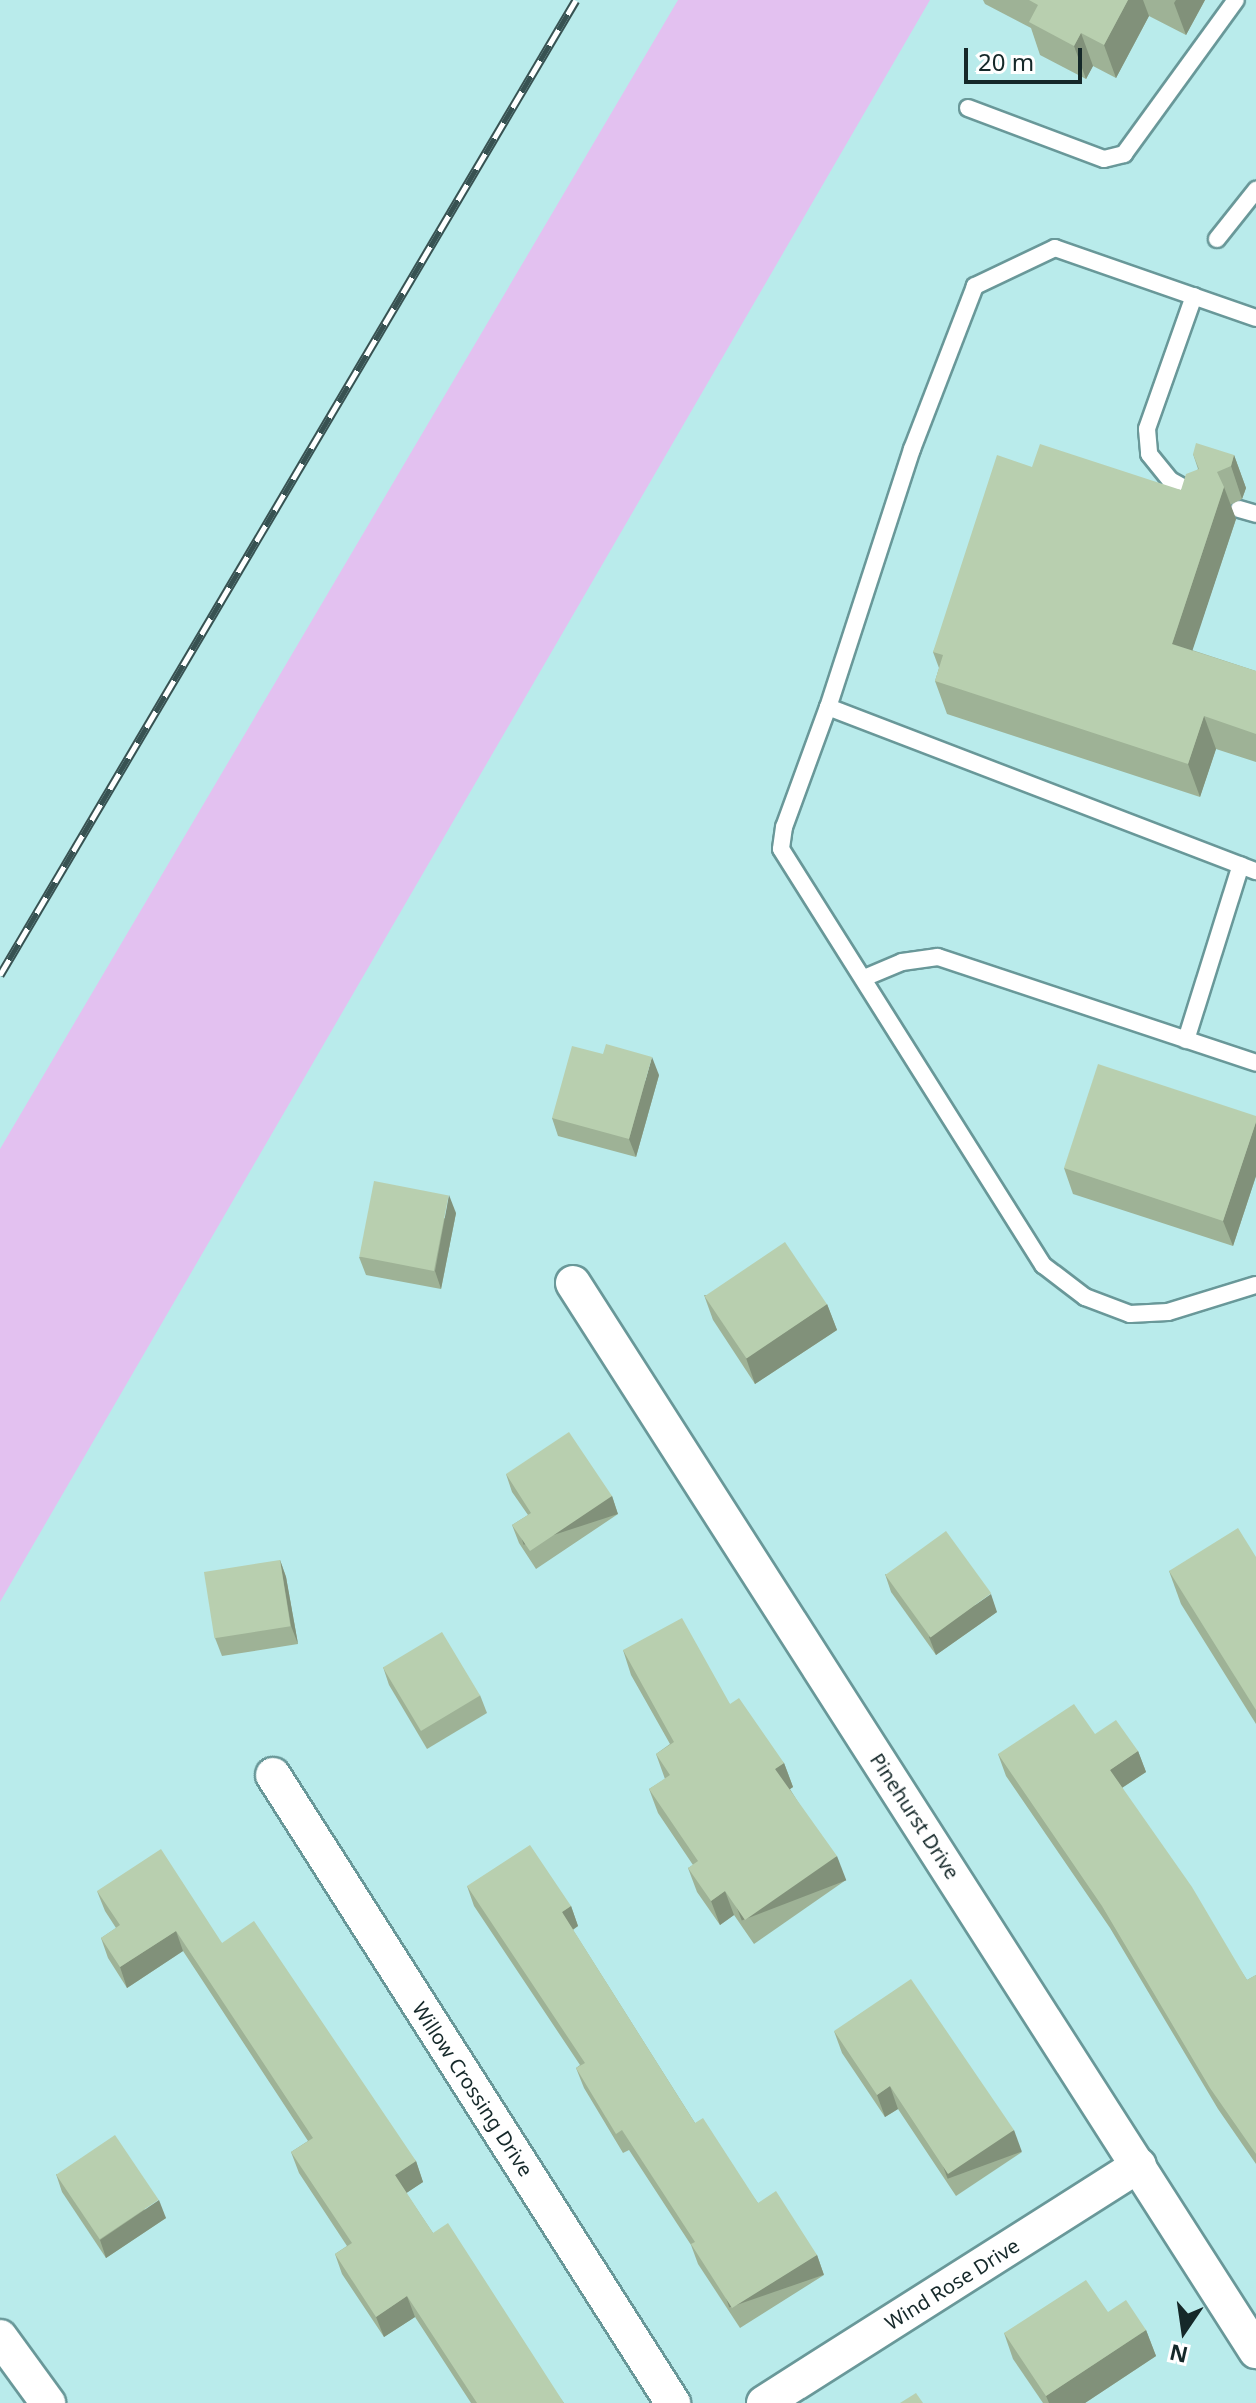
<!DOCTYPE html>
<html>
<head>
<meta charset="utf-8">
<style>
  body { margin:0 }
  #map { position:relative; width:1256px; height:2403px; overflow:hidden; background:#b9ebeb; font-family:"Noto Sans",sans-serif }
  div>[style] { position:absolute }
  .green>* { inset:0; background:#e3c1f0 }
  .roads { filter:drop-shadow(2px 0 #699899) drop-shadow(-2px 0 #699899) drop-shadow(0 2px #699899) drop-shadow(0 -2px #699899) }
  .service>* { height:16px; margin:-8px; padding:0 8px; transform-origin:8px; border-radius:8px; background:#fff }
  .minor>* { height:34px; margin:-17px; padding:0 17px; transform-origin:17px; border-radius:17px; background:#fff }
  .rail>* { height:9px; margin-top:-4.5px; transform-origin:0; background:repeating-linear-gradient(90deg,#fff 0 18px,#385252 0 36px); box-sizing:border-box; border-block:2px solid #385252 }
  .wall>* { inset:0; background:#9eb296 }
  .shaded-wall>* { inset:0; background:#81917a; transform-origin:0 0 }
  .building>* { inset:0; background:#b8cfaf; transform-origin:0 0 }
  span { translate:-50% -50%; white-space:nowrap; text-align:center; line-height:1.15; -webkit-text-stroke:8px #fff; paint-order:stroke }
  .street-label { font-size:20px; color:#152829 }
  .north { position:absolute; left:1144px; top:2291px; width:80px; height:80px; -webkit-text-stroke:6px #fff; paint-order:stroke; rotate:193deg; font-size:22px; font-weight:700; line-height:32px; text-align:center; color:#152829 }
  .north::after { content:''; display:block; margin:auto; width:28px; height:36px; background:#152829; clip-path:polygon(50% 0,100% 100%,50% 72%,0 100%) }
  .scale { position:absolute; left:964px; top:48px; width:118px; height:36px; box-sizing:border-box; border:4px solid #152829; border-top:0; padding-left:10px; font-size:24px; line-height:28px; white-space:nowrap; color:#152829; -webkit-text-stroke:6px #fff; paint-order:stroke }
</style>
</head>
<body>
<div id="map">
  <div class="green">
    <i style="clip-path:polygon(678px 0,930px 0,0 1602px,0 1149px)"></i>
  </div>
  <div class="roads">
    <div class="service">
      <i style="left:968px;top:108px;width:145px;rotate:20.6deg"></i>
      <i style="left:1104px;top:159px;width:21px;rotate:-14deg"></i>
      <i style="left:1124px;top:154px;width:190px;rotate:-54deg"></i>
      <i style="left:1217px;top:239px;width:63px;rotate:-51.5deg"></i>
      <i style="left:1194px;top:296px;width:141px;rotate:109.5deg"></i>
      <i style="left:1147px;top:429px;width:25px;rotate:85deg"></i>
      <i style="left:1149px;top:454px;width:33px;rotate:51deg"></i>
      <i style="left:1170px;top:480px;width:35px;rotate:29deg"></i>
      <i style="left:1256px;top:318px;width:213px;rotate:-160.8deg"></i>
      <i style="left:1055px;top:248px;width:89px;rotate:154.6deg"></i>
      <i style="left:975px;top:286px;width:175px;rotate:111.1deg"></i>
      <i style="left:912px;top:449px;width:271px;rotate:108deg"></i>
      <i style="left:828px;top:707px;width:458px;rotate:21deg"></i>
      <i style="left:1239px;top:509px;width:18px;rotate:16deg"></i>
      <i style="left:828px;top:707px;width:128px;rotate:110.1deg"></i>
      <i style="left:784px;top:827px;width:22px;rotate:98deg"></i>
      <i style="left:781px;top:849px;width:492px;rotate:57.8deg"></i>
      <i style="left:1043px;top:1265px;width:53px;rotate:37.3deg"></i>
      <i style="left:1085px;top:1297px;width:48px;rotate:20.7deg"></i>
      <i style="left:1130px;top:1314px;width:38px;rotate:-3deg"></i>
      <i style="left:1168px;top:1312px;width:92px;rotate:-17.1deg"></i>
      <i style="left:864px;top:978px;width:41px;rotate:-22.8deg"></i>
      <i style="left:902px;top:962px;width:36px;rotate:-8deg"></i>
      <i style="left:938px;top:957px;width:335px;rotate:18.4deg"></i>
      <i style="left:1186px;top:1040px;width:183px;rotate:-72.6deg"></i>
    </div>
    <div class="minor">
      <i style="left:573px;top:1283px;width:1268px;rotate:57.4deg"></i>
      <i style="left:273px;top:1775px;width:745px;rotate:57.51deg"></i>
      <i style="left:0;top:2337px;width:82px;rotate:54deg"></i>
      <i style="left:764px;top:2403px;width:444px;rotate:-32.4deg"></i>
    </div>
  </div>
  <div class="rail">
    <i style="left:0;top:975px;width:1132px;rotate:-59.43deg"></i>
  </div>
  <div class="wall">
    <i style="clip-path:polygon(983px 0,1205px 0,1186px 35px,1149px 16px,1116px 78px,1093px 66px,1086px 79px,1040px 55px,1031px 28px,985px 4px)"></i>
    <i style="clip-path:polygon(1193px 454px,1234px 455px,1246px 488px,1242px 499px,1230px 505px,1236px 519px,1192px 650px,1256px 671px,1256px 762px,1216px 749px,1200px 797px,947px 714px,935px 681px,939px 668px,933px 652px,1032px 467px,1181px 490px,1198px 469px)"></i>
    <i style="clip-path:polygon(659px 1075px,636px 1157px,558px 1136px,552px 1118px)"></i>
    <i style="clip-path:polygon(1256px 1116px,1256px 1176px,1233px 1246px,1073px 1194px,1064px 1168px)"></i>
    <i style="clip-path:polygon(456px 1213px,441px 1289px,366px 1275px,359px 1257px)"></i>
    <i style="clip-path:polygon(704px 1295px,827px 1304px,837px 1330px,755px 1384px,713px 1320px)"></i>
    <i style="clip-path:polygon(506px 1474px,612px 1496px,618px 1514px,536px 1569px,519px 1543px,512px 1525px,528px 1515px,512px 1492px)"></i>
    <i style="clip-path:polygon(1256px 1557px,1256px 1724px,1181px 1604px,1169px 1571px)"></i>
    <i style="clip-path:polygon(280px 1560px,286px 1577px,298px 1644px,222px 1656px,215px 1638px)"></i>
    <i style="clip-path:polygon(885px 1574px,997px 1612px,936px 1655px,891px 1592px)"></i>
    <i style="clip-path:polygon(623px 1650px,730px 1704px,784px 1763px,793px 1787px,790px 1789px,846px 1880px,754px 1944px,734px 1915px,720px 1925px,697px 1892px,688px 1868px,693px 1865px,658px 1813px,649px 1789px,665px 1779px,656px 1754px,670px 1744px,631px 1675px)"></i>
    <i style="clip-path:polygon(383px 1667px,480px 1695px,487px 1713px,427px 1749px,389px 1685px)"></i>
    <i style="clip-path:polygon(1095px 1734px,1138px 1751px,1146px 1772px,1122px 1788px,1247px 1980px,1256px 1975px,1256px 2164px,1218px 2109px,1110px 1928px,1006px 1776px,998px 1754px)"></i>
    <i style="clip-path:polygon(467px 1886px,571px 1906px,578px 1926px,573px 1930px,695px 2123px,758px 2203px,817px 2255px,824px 2275px,740px 2328px,698px 2264px,691px 2245px,629px 2150px,623px 2153px,584px 2088px,576px 2068px,580px 2065px,474px 1906px)"></i>
    <i style="clip-path:polygon(97px 1891px,222px 1943px,416px 2161px,423px 2182px,406px 2193px,433px 2233px,564px 2403px,471px 2403px,415px 2317px,384px 2337px,342px 2274px,335px 2254px,347px 2246px,299px 2173px,291px 2152px,308px 2141px,183px 1951px,127px 1988px,108px 1958px,101px 1938px,116px 1928px,105px 1911px)"></i>
    <i style="clip-path:polygon(834px 2031px,1022px 2152px,956px 2196px,898px 2109px,885px 2117px,842px 2053px)"></i>
    <i style="clip-path:polygon(56px 2174px,166px 2218px,106px 2258px,62px 2192px)"></i>
    <i style="clip-path:polygon(1108px 2312px,1146px 2330px,1156px 2356px,1085px 2403px,1043px 2403px,1013px 2359px,1004px 2333px)"></i>
  </div>
  <div class="shaded-wall">
    <i style="clip-path:polygon(1128px 0,1143px 0,1149px 16px,1116px 78px,1104px 45px)"></i>
    <i style="clip-path:polygon(1176px 0,1205px 0,1186px 35px,1174px 3px)"></i>
    <i style="clip-path:polygon(1081px 33px,1093px 66px,1086px 79px,1074px 46px)"></i>
    <i style="clip-path:polygon(1234px 455px,1246px 488px,1242px 499px,1231px 466px)"></i>
    <i style="clip-path:polygon(1224px 487px,1236px 519px,1184px 676px,1172px 644px)"></i>
    <i style="clip-path:polygon(1204px 716px,1216px 749px,1200px 797px,1188px 764px)"></i>
    <i style="clip-path:polygon(652px 1057px,659px 1075px,636px 1157px,629px 1139px)"></i>
    <i style="clip-path:polygon(1256px 1122px,1256px 1176px,1233px 1246px,1223px 1221px)"></i>
    <i style="clip-path:polygon(449px 1195px,456px 1213px,441px 1289px,435px 1271px)"></i>
    <i style="clip-path:polygon(827px 1304px,837px 1330px,755px 1384px,746px 1358px)"></i>
    <i style="left:612px;top:1496px;width:19px;height:99px;rotate:72deg"></i>
    <i style="clip-path:polygon(280px 1560px,286px 1577px,298px 1644px,291px 1626px)"></i>
    <i style="clip-path:polygon(991px 1594px,997px 1612px,936px 1655px,929px 1637px)"></i>
    <i style="clip-path:polygon(1138px 1751px,1146px 1772px,1117px 1791px,1110px 1770px)"></i>
    <i style="clip-path:polygon(784px 1763px,793px 1787px,784px 1793px,775px 1769px)"></i>
    <i style="left:837px;top:1856px;width:26px;height:112px;rotate:69deg"></i>
    <i style="clip-path:polygon(725px 1891px,734px 1915px,720px 1925px,711px 1901px)"></i>
    <i style="clip-path:polygon(571px 1906px,578px 1926px,569px 1932px,562px 1912px)"></i>
    <i style="clip-path:polygon(176px 1931px,183px 1951px,127px 1988px,120px 1967px)"></i>
    <i style="clip-path:polygon(890px 2086px,898px 2109px,885px 2117px,877px 2095px)"></i>
    <i style="left:1014px;top:2130px;width:23px;height:79px;rotate:70deg"></i>
    <i style="clip-path:polygon(416px 2161px,423px 2182px,402px 2196px,395px 2175px)"></i>
    <i style="clip-path:polygon(159px 2200px,166px 2218px,106px 2258px,100px 2240px)"></i>
    <i style="left:817px;top:2255px;width:21px;height:100px;rotate:71deg"></i>
    <i style="clip-path:polygon(407px 2296px,415px 2317px,384px 2337px,376px 2317px)"></i>
    <i style="clip-path:polygon(1146px 2330px,1156px 2356px,1085px 2403px,1049px 2403px,1046px 2396px)"></i>
  </div>
  <div class="building">
    <i style="clip-path:polygon(1029px 0,1128px 0,1104px 45px,1081px 33px,1074px 46px,1029px 22px,1038px 5px)"></i>
    <i style="clip-path:polygon(1196px 443px,1234px 455px,1231px 466px,1217px 472px,1224px 487px,1172px 644px,1256px 671px,1256px 734px,1204px 716px,1188px 764px,935px 681px,943px 655px,933px 652px,997px 455px,1032px 467px,1040px 444px,1181px 490px,1186px 474px,1199px 469px,1193px 454px)"></i>
    <i style="clip-path:polygon(606px 1044px,652px 1057px,629px 1139px,552px 1118px,572px 1046px,603px 1054px)"></i>
    <i style="clip-path:polygon(1098px 1064px,1256px 1116px,1256px 1122px,1223px 1221px,1064px 1168px)"></i>
    <i style="left:374px;top:1181px;width:76px;height:77px;rotate:11deg"></i>
    <i style="left:785px;top:1242px;width:75px;height:97px;rotate:56deg"></i>
    <i style="clip-path:polygon(569px 1432px,612px 1496px,530px 1551px,512px 1525px,531px 1513px,506px 1474px)"></i>
    <i style="clip-path:polygon(1238px 1528px,1256px 1557px,1256px 1710px,1169px 1571px)"></i>
    <i style="left:946px;top:1531px;width:77px;height:75px;rotate:54deg"></i>
    <i style="left:280px;top:1560px;width:67px;height:77px;rotate:81deg"></i>
    <i style="clip-path:polygon(682px 1618px,730px 1704px,739px 1698px,784px 1763px,775px 1769px,837px 1856px,745px 1920px,725px 1891px,711px 1901px,688px 1868px,698px 1861px,649px 1789px,670px 1775px,656px 1754px,674px 1742px,623px 1650px)"></i>
    <i style="left:442px;top:1632px;width:74px;height:69px;rotate:59deg"></i>
    <i style="clip-path:polygon(1074px 1704px,1095px 1734px,1116px 1720px,1138px 1751px,1110px 1770px,1192px 1887px,1247px 1980px,1256px 1975px,1256px 2154px,1210px 2088px,1102px 1906px,998px 1754px)"></i>
    <i style="clip-path:polygon(530px 1845px,571px 1906px,562px 1912px,695px 2123px,703px 2118px,758px 2203px,776px 2191px,817px 2255px,732px 2308px,691px 2244px,695px 2242px,622px 2130px,616px 2134px,576px 2068px,585px 2063px,467px 1886px)"></i>
    <i style="clip-path:polygon(161px 1849px,222px 1943px,254px 1921px,416px 2161px,395px 2175px,433px 2233px,448px 2223px,564px 2403px,477px 2403px,407px 2296px,376px 2317px,335px 2254px,352px 2243px,291px 2152px,313px 2138px,176px 1931px,120px 1967px,101px 1938px,120px 1925px,97px 1891px)"></i>
    <i style="clip-path:polygon(911px 1979px,1014px 2130px,948px 2174px,890px 2086px,877px 2095px,834px 2031px)"></i>
    <i style="left:115px;top:2135px;width:78px;height:71px;rotate:56deg"></i>
    <i style="clip-path:polygon(1086px 2280px,1108px 2312px,1126px 2300px,1146px 2330px,1046px 2396px,1004px 2333px)"></i>
    <i style="clip-path:polygon(916px 2393px,923px 2403px,900px 2403px)"></i>
  </div>
  <div class="street-label">
    <span style="left:915px;top:1816px;rotate:57deg">Pinehurst Drive</span>
    <span style="left:473px;top:2089px;rotate:57deg">Willow Crossing Drive</span>
    <span style="left:952px;top:2284px;rotate:-32deg">Wind Rose Drive</span>
  </div>
  <div class="north">N</div>
  <div class="scale">20 m</div>
</div>
</body>
</html>
